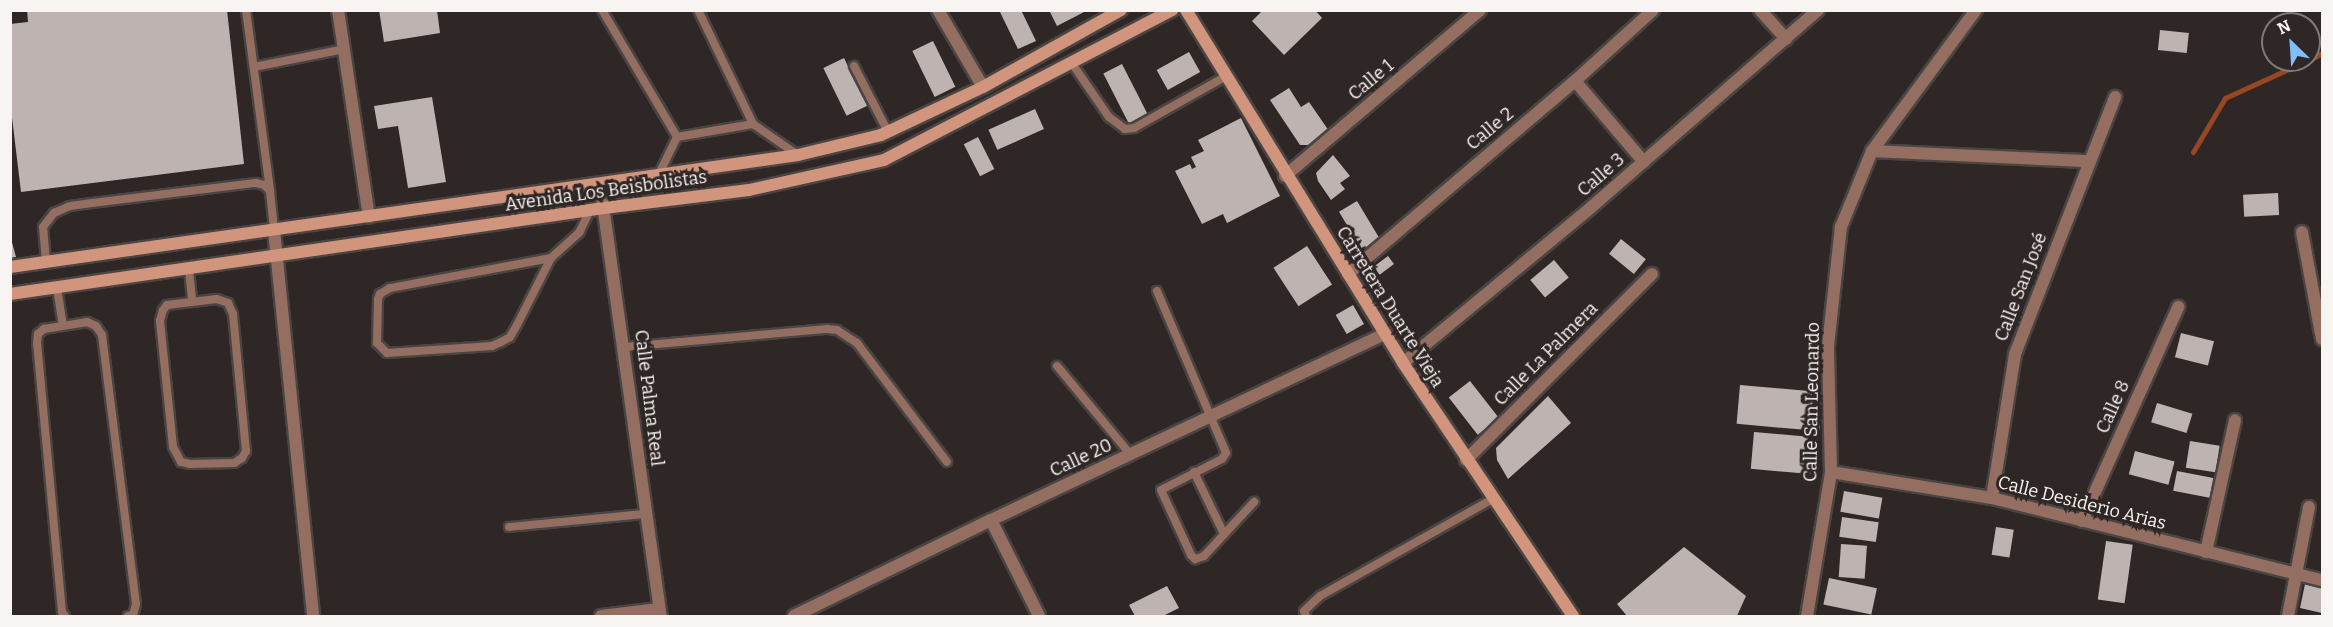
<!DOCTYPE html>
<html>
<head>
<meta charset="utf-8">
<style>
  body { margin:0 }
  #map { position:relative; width:2333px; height:627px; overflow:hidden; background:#2e2725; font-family:Bitter,serif }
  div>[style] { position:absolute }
  .stream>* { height:5px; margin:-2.5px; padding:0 2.5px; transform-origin:2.5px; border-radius:2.5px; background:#984725 }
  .building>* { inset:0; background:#bdb4b1; transform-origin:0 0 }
  .roads { filter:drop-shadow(2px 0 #4a4442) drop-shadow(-2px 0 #4a4442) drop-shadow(0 2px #4a4442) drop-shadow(0 -2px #4a4442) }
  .lane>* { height:8px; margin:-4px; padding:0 4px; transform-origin:4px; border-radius:4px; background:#946e60 }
  .street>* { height:12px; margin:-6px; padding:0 6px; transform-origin:6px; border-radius:6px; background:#946e60 }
  .secondary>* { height:12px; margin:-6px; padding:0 6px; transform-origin:6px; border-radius:6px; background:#d1957d }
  span { translate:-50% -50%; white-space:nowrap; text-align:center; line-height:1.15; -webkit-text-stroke:6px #2e2725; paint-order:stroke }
  .street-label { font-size:18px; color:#f8f4f2 }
  .frame { position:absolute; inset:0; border:12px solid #f8f4f2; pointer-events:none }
  .north { position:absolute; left:2261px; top:12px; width:60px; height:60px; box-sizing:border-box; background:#2e2725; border:2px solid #7f7977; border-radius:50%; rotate:335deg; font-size:16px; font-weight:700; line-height:24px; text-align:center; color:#f8f4f2 }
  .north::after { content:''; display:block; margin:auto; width:21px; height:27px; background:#83bcfb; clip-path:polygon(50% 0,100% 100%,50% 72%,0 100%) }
</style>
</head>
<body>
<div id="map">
  <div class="stream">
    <i style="left:2309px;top:60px;width:15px;rotate:-28deg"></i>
    <i style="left:2193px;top:152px;width:63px;rotate:-59.3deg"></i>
    <i style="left:2225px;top:98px;width:91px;rotate:-24.6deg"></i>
  </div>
  <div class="building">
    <i style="clip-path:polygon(27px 10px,227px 10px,244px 164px,21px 192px,10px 101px,10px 24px,28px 22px)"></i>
    <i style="clip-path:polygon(379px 10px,437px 10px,440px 33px,384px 42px)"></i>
    <i style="clip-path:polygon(999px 10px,1021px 10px,1036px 41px,1018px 49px)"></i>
    <i style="clip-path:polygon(1049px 10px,1088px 10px,1057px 26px)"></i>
    <i style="clip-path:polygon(1263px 10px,1315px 10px,1322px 18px,1284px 55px,1252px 21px)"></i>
    <i style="left:2160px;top:30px;width:29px;height:20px;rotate:6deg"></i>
    <i style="left:933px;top:41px;width:51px;height:23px;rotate:64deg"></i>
    <i style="left:1189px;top:52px;width:23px;height:37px;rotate:61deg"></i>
    <i style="left:844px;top:58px;width:53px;height:23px;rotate:64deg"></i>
    <i style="left:1122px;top:64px;width:59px;height:21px;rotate:63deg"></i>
    <i style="clip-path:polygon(1289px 88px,1301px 107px,1309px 102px,1329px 131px,1308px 145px,1300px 145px,1270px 100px)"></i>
    <i style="clip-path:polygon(432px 97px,446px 182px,408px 188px,398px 126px,378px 129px,374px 106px)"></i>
    <i style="left:1035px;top:109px;width:22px;height:51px;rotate:66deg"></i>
    <i style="clip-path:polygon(1241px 118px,1280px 196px,1227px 223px,1223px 214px,1202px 224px,1175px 171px,1190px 164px,1192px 169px,1196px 167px,1191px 157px,1204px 151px,1198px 140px)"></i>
    <i style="left:978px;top:137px;width:36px;height:16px;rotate:63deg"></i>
    <i style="clip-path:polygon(1333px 155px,1350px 176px,1340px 183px,1345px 189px,1331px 200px,1318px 181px,1316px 173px)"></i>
    <i style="left:2278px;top:193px;width:22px;height:35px;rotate:87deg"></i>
    <i style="left:1357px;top:201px;width:45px;height:21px;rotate:59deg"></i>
    <i style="clip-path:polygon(10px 235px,16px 257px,10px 258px)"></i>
    <i style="left:1621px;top:239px;width:32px;height:19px;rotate:39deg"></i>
    <i style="left:1307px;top:246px;width:46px;height:40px;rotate:57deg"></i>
    <i style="left:1388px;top:256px;width:10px;height:18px;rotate:53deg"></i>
    <i style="left:1554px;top:260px;width:23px;height:31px;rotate:50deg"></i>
    <i style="left:1353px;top:305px;width:22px;height:20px;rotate:60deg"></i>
    <i style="left:2181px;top:333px;width:34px;height:25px;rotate:14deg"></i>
    <i style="left:1470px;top:381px;width:47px;height:27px;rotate:52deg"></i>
    <i style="left:1740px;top:385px;width:83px;height:39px;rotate:5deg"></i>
    <i style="clip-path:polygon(1548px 396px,1571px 423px,1508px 479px,1497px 460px,1496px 448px)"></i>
    <i style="left:2157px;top:403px;width:37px;height:20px;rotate:17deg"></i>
    <i style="left:1754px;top:432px;width:60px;height:37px;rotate:5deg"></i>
    <i style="left:2190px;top:441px;width:30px;height:27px;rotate:9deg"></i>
    <i style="left:2135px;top:451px;width:41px;height:24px;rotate:15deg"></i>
    <i style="left:2177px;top:471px;width:37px;height:20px;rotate:11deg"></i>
    <i style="left:1844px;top:491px;width:39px;height:21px;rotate:10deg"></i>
    <i style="left:1842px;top:517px;width:37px;height:20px;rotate:8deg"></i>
    <i style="left:1996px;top:527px;width:18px;height:28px;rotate:9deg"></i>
    <i style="left:2106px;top:541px;width:27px;height:59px;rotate:8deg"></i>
    <i style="left:1841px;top:544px;width:26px;height:33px;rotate:4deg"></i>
    <i style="clip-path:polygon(1684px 547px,1746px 596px,1737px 616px,1627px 616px,1617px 604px)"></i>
    <i style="left:1829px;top:578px;width:49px;height:27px;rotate:12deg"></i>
    <i style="clip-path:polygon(2305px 584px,2322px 587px,2322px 613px,2300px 608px)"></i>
    <i style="clip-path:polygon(1167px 586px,1179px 608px,1163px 616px,1135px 616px,1129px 605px)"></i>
  </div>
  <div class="roads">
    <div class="lane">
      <i style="left:246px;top:10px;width:183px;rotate:82.4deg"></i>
      <i style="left:602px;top:10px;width:147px;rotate:59.4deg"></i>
      <i style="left:677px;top:137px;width:43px;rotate:116deg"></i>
      <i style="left:698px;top:10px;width:127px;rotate:64.2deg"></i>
      <i style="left:753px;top:124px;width:55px;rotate:34.6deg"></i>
      <i style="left:1071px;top:62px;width:67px;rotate:55.4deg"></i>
      <i style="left:1109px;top:117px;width:20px;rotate:37deg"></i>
      <i style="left:1125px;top:129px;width:9px;rotate:-6deg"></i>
      <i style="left:1134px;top:128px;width:104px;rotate:-29.3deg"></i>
      <i style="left:854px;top:66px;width:74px;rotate:62.7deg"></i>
      <i style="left:254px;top:67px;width:93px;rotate:-11.2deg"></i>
      <i style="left:677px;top:137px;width:77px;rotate:-9.7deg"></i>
      <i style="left:551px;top:258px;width:164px;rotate:169.4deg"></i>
      <i style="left:390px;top:288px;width:12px;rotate:149deg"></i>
      <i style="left:380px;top:294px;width:5px;rotate:112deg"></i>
      <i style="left:378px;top:299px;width:44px;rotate:91.3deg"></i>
      <i style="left:377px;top:343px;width:14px;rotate:45deg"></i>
      <i style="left:387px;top:353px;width:105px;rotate:-3.8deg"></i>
      <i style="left:492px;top:346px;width:10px;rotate:-24deg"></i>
      <i style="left:501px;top:342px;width:10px;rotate:-29deg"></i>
      <i style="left:510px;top:337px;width:14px;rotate:-60deg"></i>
      <i style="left:517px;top:325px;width:75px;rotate:-63.1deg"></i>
      <i style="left:551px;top:258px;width:38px;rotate:-42deg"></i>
      <i style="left:579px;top:233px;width:25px;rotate:-64deg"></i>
      <i style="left:46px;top:261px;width:34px;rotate:-95deg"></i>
      <i style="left:43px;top:227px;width:18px;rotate:-52deg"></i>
      <i style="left:54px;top:213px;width:17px;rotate:-24deg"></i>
      <i style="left:70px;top:206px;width:22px;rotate:-8deg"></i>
      <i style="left:92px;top:203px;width:165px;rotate:-7deg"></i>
      <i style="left:256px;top:183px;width:8px;rotate:14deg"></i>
      <i style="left:264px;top:185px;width:8px;rotate:45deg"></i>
      <i style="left:270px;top:191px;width:39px;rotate:84deg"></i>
      <i style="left:189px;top:270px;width:31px;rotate:84deg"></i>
      <i style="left:57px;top:288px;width:37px;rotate:81deg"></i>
      <i style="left:1157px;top:291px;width:176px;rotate:66.9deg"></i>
      <i style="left:1226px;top:453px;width:7px;rotate:124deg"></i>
      <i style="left:1222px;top:459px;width:68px;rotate:153.1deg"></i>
      <i style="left:1161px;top:490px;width:72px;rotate:65.2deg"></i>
      <i style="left:1191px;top:555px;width:6px;rotate:45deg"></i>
      <i style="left:1195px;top:559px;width:9px;rotate:-18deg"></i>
      <i style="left:1204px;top:556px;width:74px;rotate:-47.2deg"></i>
      <i style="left:217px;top:299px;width:12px;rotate:20deg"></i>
      <i style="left:228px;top:303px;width:12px;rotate:66deg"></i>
      <i style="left:233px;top:314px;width:138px;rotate:84.6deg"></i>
      <i style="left:246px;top:451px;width:8px;rotate:120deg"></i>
      <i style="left:242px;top:458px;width:9px;rotate:148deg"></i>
      <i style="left:234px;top:463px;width:44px;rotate:178.7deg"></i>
      <i style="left:190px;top:464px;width:9px;rotate:-167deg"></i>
      <i style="left:181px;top:462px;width:17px;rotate:-118deg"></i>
      <i style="left:173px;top:447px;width:127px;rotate:-95.9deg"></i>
      <i style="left:160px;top:321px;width:11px;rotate:-75deg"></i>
      <i style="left:163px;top:310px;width:6px;rotate:-51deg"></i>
      <i style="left:167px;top:305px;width:50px;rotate:-6.8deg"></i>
      <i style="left:624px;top:347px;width:204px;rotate:-5.1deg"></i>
      <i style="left:827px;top:329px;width:10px;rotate:6deg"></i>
      <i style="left:837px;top:330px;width:24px;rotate:33deg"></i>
      <i style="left:857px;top:343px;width:149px;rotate:52.9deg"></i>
      <i style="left:1057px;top:366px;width:114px;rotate:50.3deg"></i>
      <i style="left:1194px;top:472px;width:69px;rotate:64.2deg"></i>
      <i style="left:509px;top:527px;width:137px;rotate:-5.5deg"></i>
      <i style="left:65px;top:616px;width:5px;rotate:-127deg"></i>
      <i style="left:62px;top:612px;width:270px;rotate:-95.3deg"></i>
      <i style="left:37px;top:343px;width:9px;rotate:-84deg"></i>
      <i style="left:38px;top:334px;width:8px;rotate:-40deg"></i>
      <i style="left:44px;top:329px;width:44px;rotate:-9.2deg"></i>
      <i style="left:87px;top:322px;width:10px;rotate:24deg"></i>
      <i style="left:96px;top:326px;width:11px;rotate:56deg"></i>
      <i style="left:102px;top:335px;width:271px;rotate:82.8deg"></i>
      <i style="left:136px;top:604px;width:11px;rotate:105deg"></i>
      <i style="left:133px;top:615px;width:5px;rotate:169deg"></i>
      <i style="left:1306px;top:616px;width:5px;rotate:-112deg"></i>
      <i style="left:1304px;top:611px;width:22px;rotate:-43deg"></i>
      <i style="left:1320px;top:596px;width:198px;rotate:-29.3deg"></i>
    </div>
    <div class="street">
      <i style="left:338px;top:10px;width:209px;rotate:81.5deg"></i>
      <i style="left:938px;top:10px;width:89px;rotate:59.7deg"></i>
      <i style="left:1760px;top:10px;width:39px;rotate:48deg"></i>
      <i style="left:1575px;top:81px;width:106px;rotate:49.6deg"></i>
      <i style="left:1872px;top:151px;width:216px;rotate:2.7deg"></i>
      <i style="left:1285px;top:176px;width:256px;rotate:-40.4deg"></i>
      <i style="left:600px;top:184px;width:436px;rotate:82deg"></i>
      <i style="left:274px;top:230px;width:388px;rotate:84.2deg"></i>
      <i style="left:2302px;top:232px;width:109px;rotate:79.4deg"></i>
      <i style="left:1348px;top:274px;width:298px;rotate:-40.4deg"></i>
      <i style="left:1575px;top:81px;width:105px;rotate:-42.3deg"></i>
      <i style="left:1403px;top:363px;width:240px;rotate:-39.6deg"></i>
      <i style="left:1588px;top:210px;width:305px;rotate:-41deg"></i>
      <i style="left:1466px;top:460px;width:263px;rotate:-45deg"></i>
      <i style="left:1831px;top:472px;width:163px;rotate:9.2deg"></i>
      <i style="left:1992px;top:498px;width:340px;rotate:14deg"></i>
      <i style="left:1992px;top:498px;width:146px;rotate:-80.9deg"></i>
      <i style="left:2015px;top:354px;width:276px;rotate:-68.7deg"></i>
      <i style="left:991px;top:520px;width:107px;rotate:63.4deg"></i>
      <i style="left:2082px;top:521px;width:235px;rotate:-65.8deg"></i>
      <i style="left:2206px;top:552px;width:135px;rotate:-77.6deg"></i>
      <i style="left:601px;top:616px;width:58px;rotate:-6.9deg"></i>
      <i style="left:794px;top:616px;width:219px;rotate:-26deg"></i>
      <i style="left:991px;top:520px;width:436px;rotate:-25.3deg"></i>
      <i style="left:1807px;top:616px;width:146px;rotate:-80.5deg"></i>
      <i style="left:1831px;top:472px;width:126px;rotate:-91.4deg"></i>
      <i style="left:1828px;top:346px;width:120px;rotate:-83.8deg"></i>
      <i style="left:1841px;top:227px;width:82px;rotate:-67.8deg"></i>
      <i style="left:1872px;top:151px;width:175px;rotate:-53.6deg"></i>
      <i style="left:2288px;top:616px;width:111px;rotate:-79.1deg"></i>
    </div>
    <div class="secondary">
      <i style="left:1186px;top:10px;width:414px;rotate:58.4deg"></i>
      <i style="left:1403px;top:363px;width:305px;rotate:56.1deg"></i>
      <i style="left:10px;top:267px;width:796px;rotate:-8.09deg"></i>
      <i style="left:798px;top:155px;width:85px;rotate:-13.5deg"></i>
      <i style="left:881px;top:135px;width:113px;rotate:-25.2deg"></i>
      <i style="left:983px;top:87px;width:158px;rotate:-29.2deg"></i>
      <i style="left:10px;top:294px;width:600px;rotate:-8.24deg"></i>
      <i style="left:604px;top:208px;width:146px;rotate:-7.1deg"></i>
      <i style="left:749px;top:190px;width:138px;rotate:-12.5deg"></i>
      <i style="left:884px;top:160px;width:325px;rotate:-27.5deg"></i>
    </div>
  </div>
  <div class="street-label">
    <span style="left:1371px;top:80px;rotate:-40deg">Calle 1</span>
    <span style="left:1490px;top:129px;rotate:-40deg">Calle 2</span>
    <span style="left:1601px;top:175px;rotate:-41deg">Calle 3</span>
    <span style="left:606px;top:191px;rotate:-8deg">Avenida Los Beisbolistas</span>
    <span style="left:2021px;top:287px;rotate:-69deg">Calle San José</span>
    <span style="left:1390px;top:307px;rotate:58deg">Carretera Duarte Vieja</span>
    <span style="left:1546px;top:354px;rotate:-45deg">Calle La Palmera</span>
    <span style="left:649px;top:398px;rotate:83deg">Calle Palma Real</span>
    <span style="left:1812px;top:402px;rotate:-89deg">Calle San Leonardo</span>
    <span style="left:2113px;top:407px;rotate:-66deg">Calle 8</span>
    <span style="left:1081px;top:458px;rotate:-25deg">Calle 20</span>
    <span style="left:2082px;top:503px;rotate:14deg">Calle Desiderio Arias</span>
  </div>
  <div class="frame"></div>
  <div class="north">N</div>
</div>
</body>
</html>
